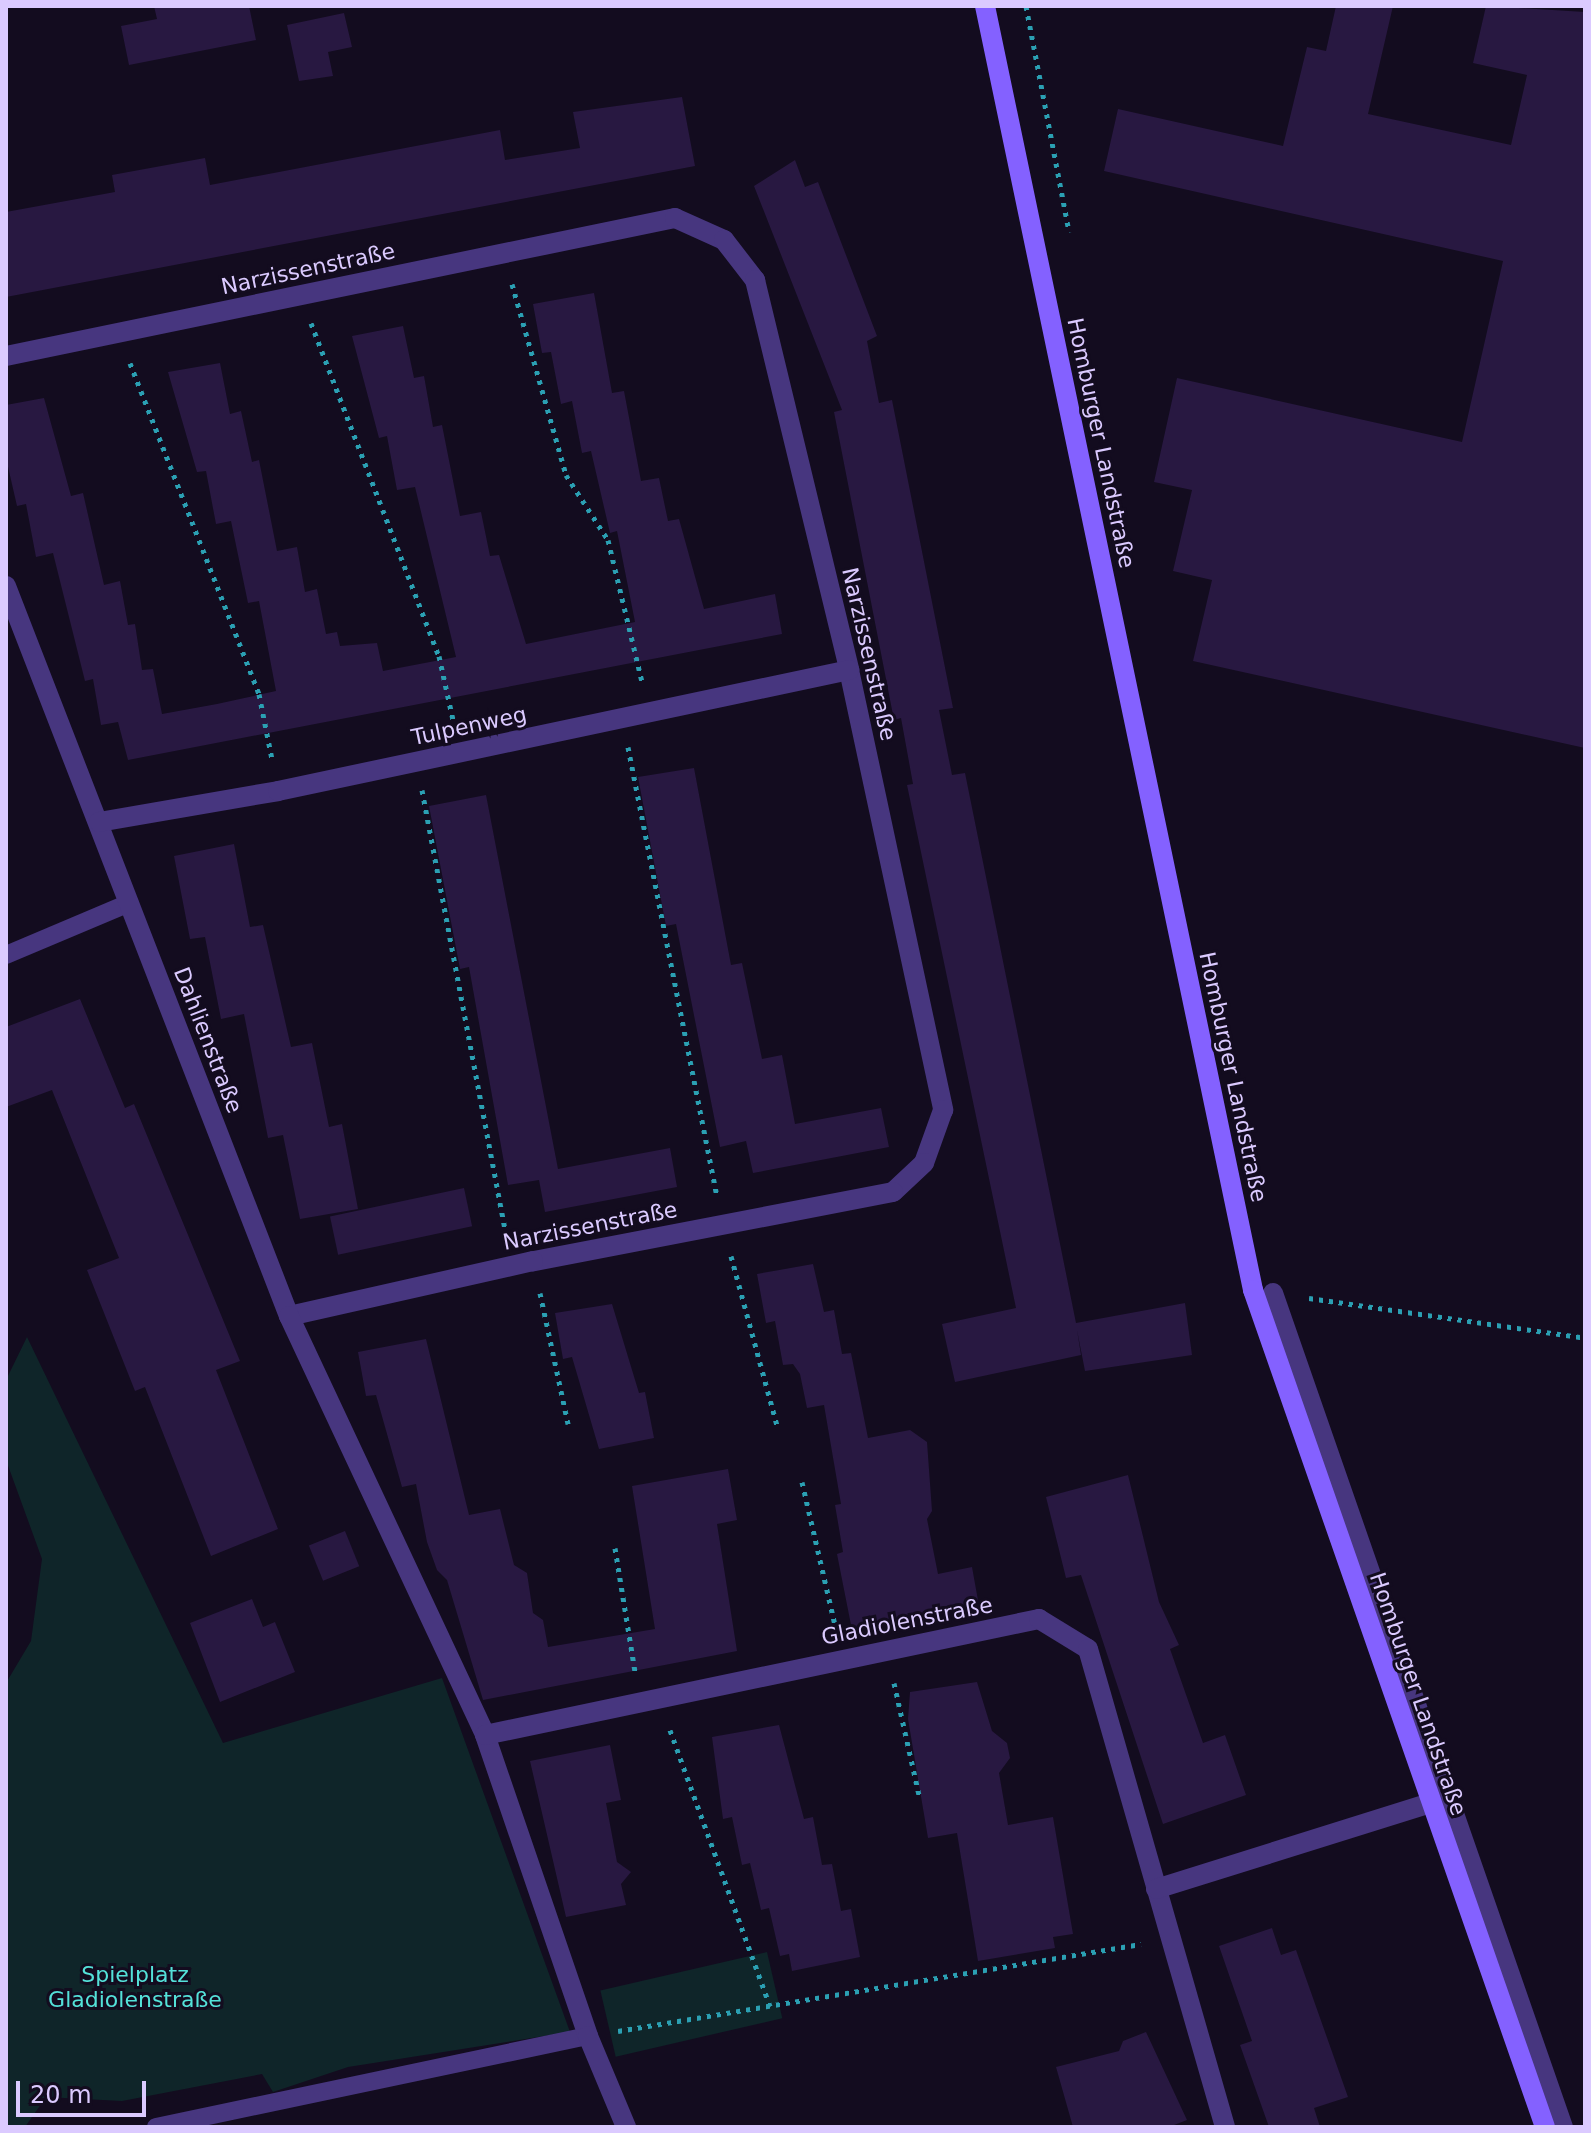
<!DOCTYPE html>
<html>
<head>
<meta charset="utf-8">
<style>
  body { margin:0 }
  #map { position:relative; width:1591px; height:2133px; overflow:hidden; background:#130c1f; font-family:"DejaVu Sans",sans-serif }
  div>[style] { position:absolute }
  .green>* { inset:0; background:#0f2529; transform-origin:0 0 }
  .building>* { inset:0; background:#281841; transform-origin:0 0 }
  .path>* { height:5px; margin-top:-2.5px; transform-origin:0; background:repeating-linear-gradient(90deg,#2ba0b3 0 4px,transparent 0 10px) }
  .lane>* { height:18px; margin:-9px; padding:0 9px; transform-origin:9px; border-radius:9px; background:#47367f }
  .street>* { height:20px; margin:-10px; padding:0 10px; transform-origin:10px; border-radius:10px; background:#47367f }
  .secondary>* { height:20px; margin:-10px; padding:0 10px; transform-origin:10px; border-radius:10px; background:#8461ff }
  span { translate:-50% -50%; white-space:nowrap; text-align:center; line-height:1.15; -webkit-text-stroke:6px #130c1f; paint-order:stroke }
  .street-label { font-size:22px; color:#dbcaff }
  .park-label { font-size:22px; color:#54e1d9 }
  .frame { position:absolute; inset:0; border:8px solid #dbcaff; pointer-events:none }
  .scale { position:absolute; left:16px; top:2081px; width:130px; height:36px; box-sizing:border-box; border:4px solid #dbcaff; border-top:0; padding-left:10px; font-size:24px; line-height:28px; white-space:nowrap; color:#dbcaff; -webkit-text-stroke:6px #130c1f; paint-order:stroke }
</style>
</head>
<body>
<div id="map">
  <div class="green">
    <i style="clip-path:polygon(27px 1337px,223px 1743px,442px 1678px,570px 2032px,348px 2067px,273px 2092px,262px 2074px,122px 2101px,46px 2097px,25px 2127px,6px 2127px,6px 1683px,31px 1641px,42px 1559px,6px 1460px,6px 1380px)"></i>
    <i style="left:767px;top:1952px;width:68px;height:171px;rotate:77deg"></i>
  </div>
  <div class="building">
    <i style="clip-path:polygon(154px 6px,249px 6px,256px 40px,129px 65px,121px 26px,157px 19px)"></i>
    <i style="clip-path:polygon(1336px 6px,1393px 6px,1368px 114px,1511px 145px,1527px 75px,1473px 63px,1486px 6px,1585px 12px,1585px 748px,1193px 661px,1212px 580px,1173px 571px,1192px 490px,1154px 482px,1177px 378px,1462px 442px,1503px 261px,1104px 171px,1118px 109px,1283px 146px,1307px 47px,1326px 51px)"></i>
    <i style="clip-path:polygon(344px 13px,352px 47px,328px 52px,333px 76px,299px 81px,287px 25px)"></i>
    <i style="clip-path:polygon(682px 97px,695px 166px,6px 297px,6px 212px,115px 192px,112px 175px,205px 158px,210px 185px,500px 130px,505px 160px,580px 148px,573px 112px)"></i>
    <i style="clip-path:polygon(795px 160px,805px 187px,818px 182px,877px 336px,867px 341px,879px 403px,892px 400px,953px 708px,939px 710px,952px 775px,965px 773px,1076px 1323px,1185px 1303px,1192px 1355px,1085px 1371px,1077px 1330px,1081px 1355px,955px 1382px,942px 1324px,1016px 1308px,907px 785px,913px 784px,901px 718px,894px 720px,834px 412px,842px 410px,754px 186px)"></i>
    <i style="clip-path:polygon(594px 293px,612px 393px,624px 391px,641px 481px,659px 478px,668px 521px,679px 519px,704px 609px,775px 594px,782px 634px,128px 760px,118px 722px,101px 725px,93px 679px,85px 681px,53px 553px,36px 557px,26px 504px,17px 506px,6px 458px,6px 405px,44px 398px,71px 496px,83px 493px,104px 585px,120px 581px,128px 625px,135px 624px,142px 670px,153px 669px,162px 714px,217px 704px,276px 691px,259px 601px,248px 603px,231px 521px,216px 524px,206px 471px,197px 472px,168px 372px,220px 363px,230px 414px,241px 411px,252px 462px,259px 460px,277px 551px,297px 547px,305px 592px,317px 589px,326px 634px,337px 632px,340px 646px,377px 643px,383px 671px,456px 657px,415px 487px,397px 490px,387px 436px,379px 438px,352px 336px,403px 326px,414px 378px,424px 376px,433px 427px,442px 425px,460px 516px,481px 512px,490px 556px,499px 555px,526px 644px,635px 622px,617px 531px,610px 533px,591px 451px,582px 453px,572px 401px,561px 404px,551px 352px,542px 353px,533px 304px)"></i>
    <i style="clip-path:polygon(694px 768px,731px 965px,742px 963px,762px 1059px,782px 1055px,795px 1124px,881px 1108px,889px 1147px,753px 1173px,746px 1141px,720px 1147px,676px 924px,666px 926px,638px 777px)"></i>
    <i style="clip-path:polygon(486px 795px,558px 1169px,670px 1148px,677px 1187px,545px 1212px,539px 1180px,508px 1185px,469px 967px,460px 969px,429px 806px)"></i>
    <i style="clip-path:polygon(234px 844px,250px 927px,263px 925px,291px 1047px,312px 1043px,329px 1127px,342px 1124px,358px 1209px,300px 1219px,283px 1135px,268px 1138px,244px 1014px,221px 1019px,205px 937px,190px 939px,174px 856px)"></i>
    <i style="clip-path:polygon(80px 999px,125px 1108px,134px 1104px,240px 1361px,216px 1370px,278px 1529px,211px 1556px,145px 1387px,135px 1391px,87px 1270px,119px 1258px,52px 1090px,6px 1107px,6px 1027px)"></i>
    <i style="left:464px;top:1188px;width:39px;height:137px;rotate:78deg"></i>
    <i style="clip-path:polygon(813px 1264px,824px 1312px,834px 1310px,842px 1354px,851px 1353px,868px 1438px,910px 1430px,927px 1442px,932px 1511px,927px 1519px,938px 1574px,972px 1567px,979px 1606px,852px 1630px,837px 1554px,843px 1552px,835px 1505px,841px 1504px,824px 1405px,807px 1408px,800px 1374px,793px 1364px,783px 1365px,775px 1321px,766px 1323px,757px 1274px)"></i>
    <i style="clip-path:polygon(612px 1304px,639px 1393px,645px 1392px,654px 1438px,599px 1449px,572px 1357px,563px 1359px,555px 1313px)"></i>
    <i style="clip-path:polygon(426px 1339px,469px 1515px,500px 1509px,514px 1565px,527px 1573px,533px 1613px,543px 1620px,548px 1647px,655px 1629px,632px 1486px,728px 1469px,737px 1520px,717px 1524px,737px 1651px,483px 1700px,447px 1580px,437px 1570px,427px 1542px,416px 1484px,402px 1487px,376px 1395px,366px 1396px,358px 1352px)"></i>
    <i style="clip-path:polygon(1128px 1475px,1159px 1602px,1179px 1645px,1170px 1649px,1203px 1743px,1225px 1735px,1246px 1795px,1163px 1824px,1081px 1575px,1066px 1578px,1046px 1497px)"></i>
    <i style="left:345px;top:1531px;width:38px;height:39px;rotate:68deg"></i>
    <i style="clip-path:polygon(252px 1599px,263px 1627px,275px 1622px,295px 1672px,220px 1702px,190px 1623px)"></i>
    <i style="clip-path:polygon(977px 1682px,992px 1731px,1007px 1743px,1010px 1758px,999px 1773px,1008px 1825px,1053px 1817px,1073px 1934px,1053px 1937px,1055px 1948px,978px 1961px,957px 1833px,928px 1838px,908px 1719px,910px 1692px)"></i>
    <i style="clip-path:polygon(779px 1725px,804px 1819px,813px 1817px,822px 1865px,832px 1864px,841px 1911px,851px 1909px,860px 1957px,792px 1971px,789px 1954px,780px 1956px,769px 1908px,761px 1910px,750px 1863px,742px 1865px,732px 1817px,723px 1819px,712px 1737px)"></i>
    <i style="clip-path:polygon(610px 1745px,621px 1800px,606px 1803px,617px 1862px,631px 1872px,621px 1884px,626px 1905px,566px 1917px,530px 1761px)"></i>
    <i style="clip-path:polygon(1272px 1928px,1281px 1955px,1296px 1950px,1348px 2097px,1314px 2108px,1320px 2127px,1269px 2127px,1240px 2045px,1252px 2041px,1219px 1946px)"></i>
    <i style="clip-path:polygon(1146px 2032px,1187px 2120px,1169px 2127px,1073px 2127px,1056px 2067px,1119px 2051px,1123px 2041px)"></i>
  </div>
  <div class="path">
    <i style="left:1026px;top:6px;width:230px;rotate:79.2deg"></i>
    <i style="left:512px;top:284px;width:198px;rotate:74.2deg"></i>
    <i style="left:566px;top:475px;width:77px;rotate:57.1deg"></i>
    <i style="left:608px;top:540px;width:146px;rotate:76.5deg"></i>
    <i style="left:311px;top:323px;width:357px;rotate:69deg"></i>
    <i style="left:439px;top:656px;width:70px;rotate:77.6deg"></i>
    <i style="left:130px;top:363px;width:355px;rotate:68.7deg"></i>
    <i style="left:259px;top:694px;width:66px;rotate:78.7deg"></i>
    <i style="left:628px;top:747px;width:458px;rotate:78.8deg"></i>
    <i style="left:422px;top:790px;width:454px;rotate:79.3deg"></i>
    <i style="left:731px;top:1256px;width:175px;rotate:74.8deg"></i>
    <i style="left:540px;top:1293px;width:134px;rotate:77.9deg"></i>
    <i style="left:1309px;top:1298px;width:279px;rotate:8.2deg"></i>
    <i style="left:802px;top:1482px;width:151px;rotate:77deg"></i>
    <i style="left:615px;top:1548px;width:126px;rotate:80.8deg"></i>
    <i style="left:894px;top:1683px;width:115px;rotate:77.4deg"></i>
    <i style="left:670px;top:1730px;width:294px;rotate:70.1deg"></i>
    <i style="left:618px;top:2031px;width:530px;rotate:-9.44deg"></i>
  </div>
  <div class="lane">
    <i style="left:6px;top:955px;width:134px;rotate:-22.9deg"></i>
    <i style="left:156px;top:2127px;width:441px;rotate:-11.9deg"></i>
  </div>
  <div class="street">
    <i style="left:6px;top:356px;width:683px;rotate:-11.66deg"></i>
    <i style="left:675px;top:218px;width:54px;rotate:24.2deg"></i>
    <i style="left:724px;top:240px;width:51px;rotate:52.2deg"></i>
    <i style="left:755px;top:280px;width:401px;rotate:76.4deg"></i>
    <i style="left:849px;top:670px;width:450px;rotate:77.9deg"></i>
    <i style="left:943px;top:1110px;width:56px;rotate:109.7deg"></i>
    <i style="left:924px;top:1163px;width:42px;rotate:136.9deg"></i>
    <i style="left:893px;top:1192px;width:367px;rotate:169.1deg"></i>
    <i style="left:533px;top:1261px;width:250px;rotate:167.3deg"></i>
    <i style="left:6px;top:586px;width:783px;rotate:68.81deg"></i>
    <i style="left:289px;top:1316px;width:463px;rotate:64.9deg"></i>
    <i style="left:485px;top:1735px;width:318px;rotate:71.1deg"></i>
    <i style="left:588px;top:2036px;width:99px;rotate:67.3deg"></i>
    <i style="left:99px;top:822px;width:182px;rotate:-9.8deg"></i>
    <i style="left:278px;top:791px;width:584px;rotate:-11.96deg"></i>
    <i style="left:1273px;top:1293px;width:883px;rotate:70.83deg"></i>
    <i style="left:485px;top:1735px;width:566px;rotate:-11.83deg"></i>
    <i style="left:1039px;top:1619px;width:57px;rotate:31.5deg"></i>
    <i style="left:1088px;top:1649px;width:497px;rotate:74deg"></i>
    <i style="left:1156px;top:1889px;width:288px;rotate:-17.4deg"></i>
  </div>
  <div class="secondary">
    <i style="left:985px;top:6px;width:1312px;rotate:78.21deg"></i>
    <i style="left:1253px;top:1290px;width:886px;rotate:70.77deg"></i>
  </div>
  <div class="street-label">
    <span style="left:308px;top:269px;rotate:-12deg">Narzissenstraße</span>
    <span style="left:1101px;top:443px;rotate:78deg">Homburger Landstraße</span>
    <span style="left:869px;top:654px;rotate:77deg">Narzissenstraße</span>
    <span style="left:469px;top:726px;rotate:-12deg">Tulpenweg</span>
    <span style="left:208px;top:1040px;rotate:69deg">Dahlienstraße</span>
    <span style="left:1233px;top:1077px;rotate:78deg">Homburger Landstraße</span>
    <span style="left:590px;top:1226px;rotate:-11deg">Narzissenstraße</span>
    <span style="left:907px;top:1621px;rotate:-11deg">Gladiolenstraße</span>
    <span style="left:1418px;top:1694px;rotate:71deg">Homburger Landstraße</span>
  </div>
  <div class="park-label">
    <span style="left:135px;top:1987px">Spielplatz<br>Gladiolenstraße</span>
  </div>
  <div class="frame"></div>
  <div class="scale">20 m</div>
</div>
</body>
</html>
